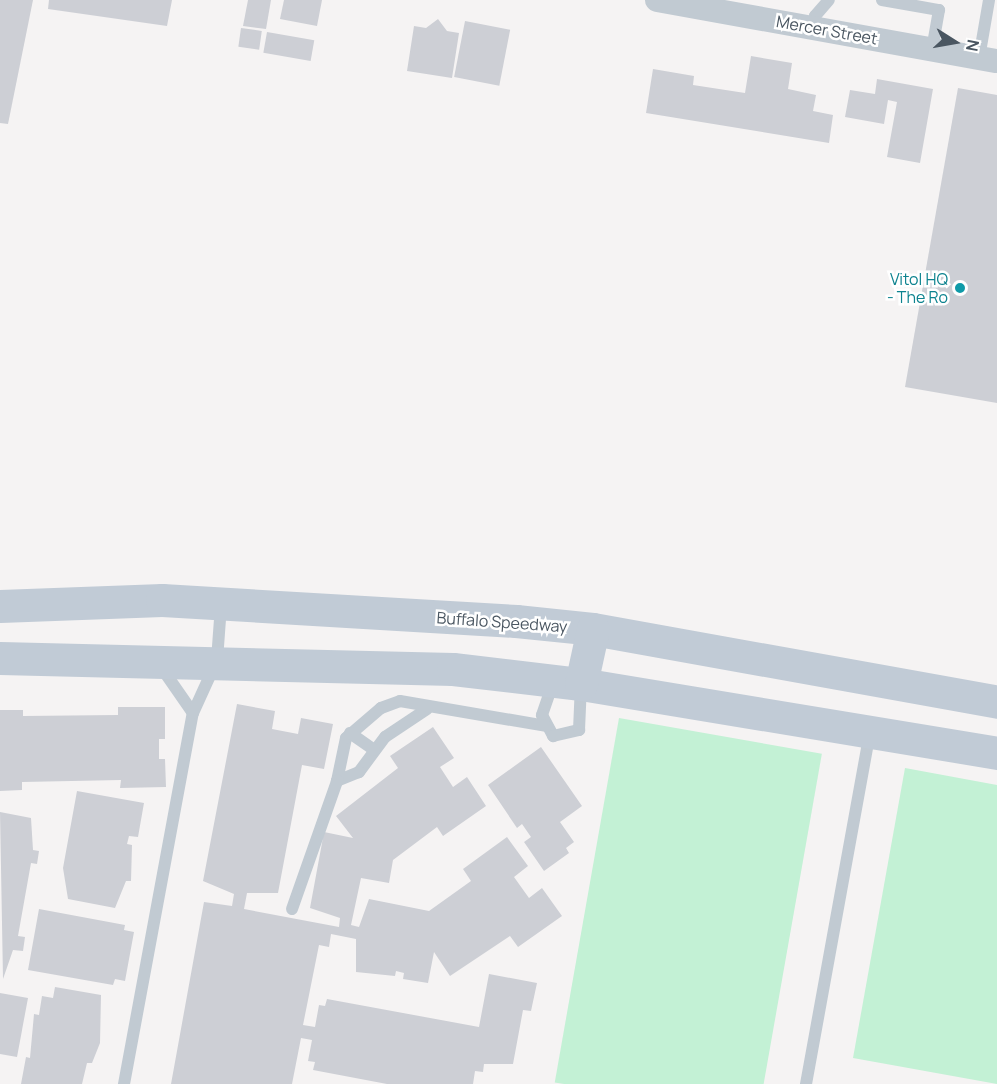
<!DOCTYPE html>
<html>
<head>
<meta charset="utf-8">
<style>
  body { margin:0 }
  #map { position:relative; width:997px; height:1084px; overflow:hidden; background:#f5f3f3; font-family:Manrope,sans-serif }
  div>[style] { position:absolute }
  .green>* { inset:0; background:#c3f1d5; transform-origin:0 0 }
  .building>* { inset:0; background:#cdcfd5; transform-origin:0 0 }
  .lane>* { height:12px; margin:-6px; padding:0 6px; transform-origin:6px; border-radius:6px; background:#c1cad2 }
  .street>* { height:24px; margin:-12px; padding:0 12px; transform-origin:12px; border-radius:12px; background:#c1cad2 }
  .secondary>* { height:33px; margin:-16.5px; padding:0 16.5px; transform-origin:16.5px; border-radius:16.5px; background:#c1cbd6 }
  .dots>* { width:16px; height:16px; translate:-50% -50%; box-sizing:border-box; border:3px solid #fff; border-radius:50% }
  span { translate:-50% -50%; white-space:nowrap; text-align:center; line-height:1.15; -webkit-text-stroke:5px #fff; paint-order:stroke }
  .street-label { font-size:16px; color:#4a5661 }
  .culture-label { font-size:16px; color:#0d838f }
  .right { translate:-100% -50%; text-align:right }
  .north { position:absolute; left:925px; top:12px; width:60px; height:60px; -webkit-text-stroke:4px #fff; paint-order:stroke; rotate:101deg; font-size:16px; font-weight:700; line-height:24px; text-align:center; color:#4a5661 }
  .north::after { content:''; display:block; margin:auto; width:21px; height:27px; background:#4a5661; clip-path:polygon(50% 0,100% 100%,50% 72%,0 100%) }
</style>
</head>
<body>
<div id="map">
  <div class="green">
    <i style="left:619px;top:718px;width:206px;height:370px;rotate:10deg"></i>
    <i style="clip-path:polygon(905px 768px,997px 785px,997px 1084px,853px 1058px)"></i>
  </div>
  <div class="building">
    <i style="clip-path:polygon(0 0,33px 0,8px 124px,0 123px)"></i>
    <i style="clip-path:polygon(49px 0,172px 0,167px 26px,48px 9px)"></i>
    <i style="clip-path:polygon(248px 0,271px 0,266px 29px,243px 26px)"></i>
    <i style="clip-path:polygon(284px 0,322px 0,317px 26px,280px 19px)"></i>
    <i style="clip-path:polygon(438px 19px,447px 31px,459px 33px,452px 78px,407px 71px,414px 26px,426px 28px)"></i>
    <i style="left:465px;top:21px;width:46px;height:57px;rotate:11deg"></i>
    <i style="left:241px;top:28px;width:21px;height:19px;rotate:8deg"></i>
    <i style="left:267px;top:32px;width:48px;height:21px;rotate:10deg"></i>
    <i style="clip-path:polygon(751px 56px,792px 63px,788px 89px,816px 95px,813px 111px,833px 115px,829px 143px,646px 113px,653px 69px,694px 76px,693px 85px,745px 93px)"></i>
    <i style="clip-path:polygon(877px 79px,933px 89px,920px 163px,887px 157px,897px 102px,888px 100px,884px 124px,845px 117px,850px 90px,875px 94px)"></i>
    <i style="clip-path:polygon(958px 88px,997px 95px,997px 403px,905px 387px)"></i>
    <i style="clip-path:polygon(237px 704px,275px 711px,272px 729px,298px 734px,301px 718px,333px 724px,324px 769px,302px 765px,278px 893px,247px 893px,244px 909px,339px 927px,340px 918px,310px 908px,324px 832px,353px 838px,336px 816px,398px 768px,390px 756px,433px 727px,454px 758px,440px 767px,453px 787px,467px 777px,486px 806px,443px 836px,437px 827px,393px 860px,389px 883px,361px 878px,351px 925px,359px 927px,369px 899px,429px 911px,471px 881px,463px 869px,507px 837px,528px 866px,514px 877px,529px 898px,542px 888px,562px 916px,518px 947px,510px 936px,450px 976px,434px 952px,428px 983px,403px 979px,404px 973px,396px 971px,395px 976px,356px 972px,356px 939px,331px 934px,329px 947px,319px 945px,303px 1025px,315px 1027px,319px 1005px,325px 1006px,327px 999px,479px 1027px,489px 974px,537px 983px,531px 1011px,523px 1010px,513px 1064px,484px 1064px,483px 1072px,475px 1071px,473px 1084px,387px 1084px,313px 1070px,315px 1062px,308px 1061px,312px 1040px,301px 1038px,292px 1084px,171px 1084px,204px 902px,232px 906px,234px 894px,203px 881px)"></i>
    <i style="clip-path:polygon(118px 707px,165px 707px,165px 739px,159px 739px,159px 759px,165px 759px,166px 787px,120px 788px,121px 780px,22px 782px,22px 790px,0 791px,0 710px,23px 710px,23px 716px,118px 715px)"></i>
    <i style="clip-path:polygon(541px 747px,582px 806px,560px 822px,574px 842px,566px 848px,569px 853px,544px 871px,524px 842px,531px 837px,522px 824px,517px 828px,488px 785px)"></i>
    <i style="clip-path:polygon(77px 791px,144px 803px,138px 837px,129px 836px,127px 844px,132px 845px,131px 881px,126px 881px,115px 908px,68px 899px,63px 868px)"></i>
    <i style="clip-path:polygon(0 812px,31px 818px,33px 850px,39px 851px,37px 864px,31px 863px,18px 936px,25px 937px,23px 951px,13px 950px,3px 979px)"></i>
    <i style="clip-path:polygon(39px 909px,125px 925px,124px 930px,134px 932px,125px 981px,115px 979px,113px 985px,28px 970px)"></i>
    <i style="clip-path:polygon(55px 987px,101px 995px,100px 1043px,92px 1063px,87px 1063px,82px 1084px,21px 1084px,26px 1057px,30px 1058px,34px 1014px,39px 1015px,42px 996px,53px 998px)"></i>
    <i style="clip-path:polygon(0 993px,28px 998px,17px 1057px,0 1054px)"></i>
  </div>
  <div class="lane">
    <i style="left:882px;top:0;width:58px;rotate:10deg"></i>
    <i style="left:939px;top:10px;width:40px;rotate:100deg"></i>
    <i style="left:814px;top:28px;width:12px;rotate:-85deg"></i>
    <i style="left:815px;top:16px;width:21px;rotate:-49deg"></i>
    <i style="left:979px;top:58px;width:59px;rotate:-80.2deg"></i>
    <i style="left:161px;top:667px;width:56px;rotate:55.2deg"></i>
    <i style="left:553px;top:683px;width:34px;rotate:109deg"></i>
    <i style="left:542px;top:715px;width:24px;rotate:62deg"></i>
    <i style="left:553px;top:736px;width:27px;rotate:-13deg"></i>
    <i style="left:579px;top:730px;width:45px;rotate:-87.5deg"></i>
    <i style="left:427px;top:709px;width:50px;rotate:146.3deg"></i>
    <i style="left:385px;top:737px;width:44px;rotate:126.6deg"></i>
    <i style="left:359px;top:772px;width:24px;rotate:158deg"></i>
    <i style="left:337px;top:781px;width:44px;rotate:-78.2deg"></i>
    <i style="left:346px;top:738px;width:46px;rotate:-40.6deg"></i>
    <i style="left:381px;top:708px;width:20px;rotate:-20deg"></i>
    <i style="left:400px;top:701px;width:148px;rotate:9.7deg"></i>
    <i style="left:350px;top:733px;width:29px;rotate:35deg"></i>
    <i style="left:292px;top:909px;width:136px;rotate:-70.6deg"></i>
    <i style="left:124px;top:1084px;width:377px;rotate:-79.5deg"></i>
    <i style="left:193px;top:713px;width:58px;rotate:-65.6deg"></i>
    <i style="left:217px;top:660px;width:55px;rotate:-85.8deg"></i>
    <i style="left:806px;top:1084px;width:357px;rotate:-79.7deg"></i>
  </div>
  <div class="street">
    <i style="left:657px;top:0;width:345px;rotate:10.2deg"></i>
  </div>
  <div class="secondary">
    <i style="left:0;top:606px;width:162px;rotate:-2.1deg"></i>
    <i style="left:162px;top:600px;width:355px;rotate:3.4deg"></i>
    <i style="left:516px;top:621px;width:77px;rotate:5.9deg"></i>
    <i style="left:593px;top:629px;width:411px;rotate:10.2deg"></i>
    <i style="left:0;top:658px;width:453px;rotate:1.4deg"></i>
    <i style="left:453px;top:669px;width:129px;rotate:6.7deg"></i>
    <i style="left:581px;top:684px;width:422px;rotate:9.4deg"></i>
    <i style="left:581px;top:684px;width:56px;rotate:-77.7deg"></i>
  </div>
  <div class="dots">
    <i style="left:960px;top:288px;background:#0f9aa8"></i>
  </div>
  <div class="street-label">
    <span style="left:827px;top:30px;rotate:10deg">Mercer Street</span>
    <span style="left:502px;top:622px;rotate:4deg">Buffalo Speedway</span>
  </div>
  <div class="culture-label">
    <span class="right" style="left:948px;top:288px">Vitol HQ<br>- The Ro</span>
  </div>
  <div class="north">N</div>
</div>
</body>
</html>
